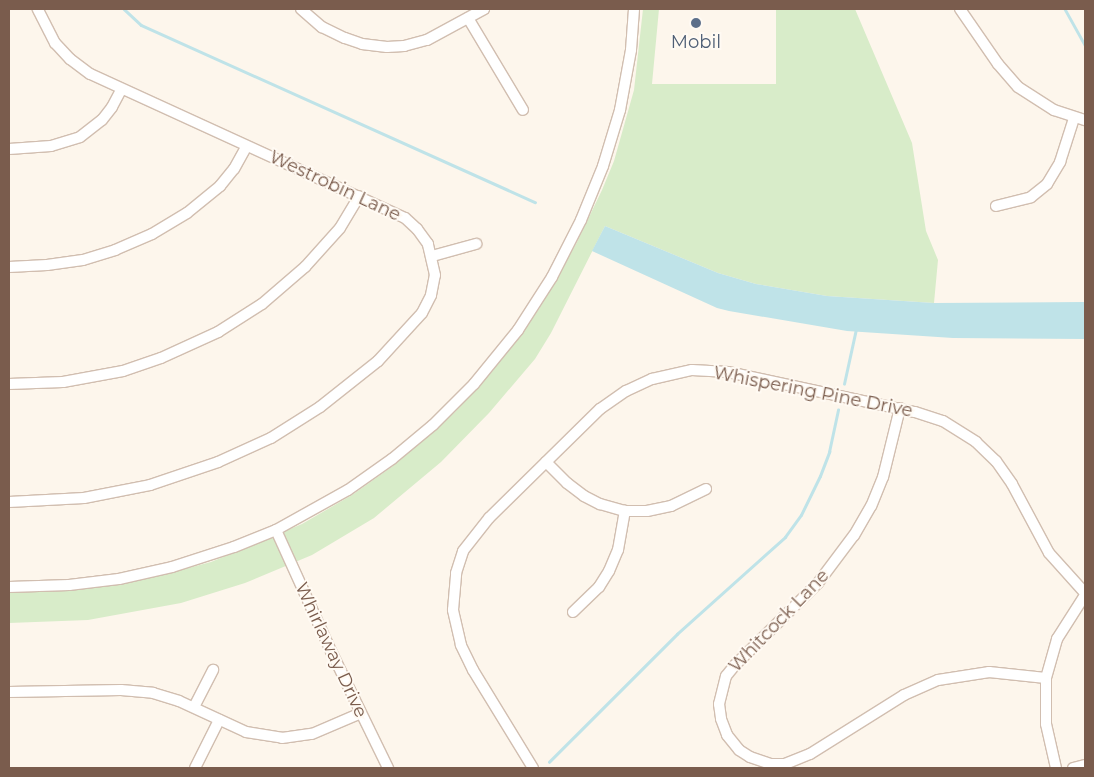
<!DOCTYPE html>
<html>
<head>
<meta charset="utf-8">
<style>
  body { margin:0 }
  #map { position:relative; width:1094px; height:777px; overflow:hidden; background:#fdf6ec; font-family:Montserrat,sans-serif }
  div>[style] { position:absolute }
  .green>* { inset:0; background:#d8ecc9 }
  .water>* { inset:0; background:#bfe3e8 }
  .stream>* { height:2.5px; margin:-1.25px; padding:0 1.25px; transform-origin:1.25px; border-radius:1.25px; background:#bfe3e8 }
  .roads { filter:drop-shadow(1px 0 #d1beb0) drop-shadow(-1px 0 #d1beb0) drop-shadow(0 1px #d1beb0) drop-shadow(0 -1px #d1beb0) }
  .minor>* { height:10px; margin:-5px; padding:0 5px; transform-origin:5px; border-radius:5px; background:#fff }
  .dots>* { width:14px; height:14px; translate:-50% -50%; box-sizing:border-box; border:2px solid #fffaf3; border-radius:50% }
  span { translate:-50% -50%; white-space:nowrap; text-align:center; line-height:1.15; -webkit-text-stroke:4px #fffaf3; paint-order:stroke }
  .service-label { font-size:18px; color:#4e5e75 }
  .street-label { font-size:18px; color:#7a5c4d }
  .frame { position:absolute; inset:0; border:10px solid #7a5c4d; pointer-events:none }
</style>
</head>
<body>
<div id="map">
  <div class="green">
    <i style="clip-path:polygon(643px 9px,659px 9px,652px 84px,776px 84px,776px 9px,855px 9px,912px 143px,926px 231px,938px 260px,934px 303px,827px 296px,756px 284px,718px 273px,605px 226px,551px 333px,535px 359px,489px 413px,441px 462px,374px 518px,312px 555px,245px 583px,181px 603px,88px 620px,9px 623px,9px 593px,91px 588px,154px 577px,211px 562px,302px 524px,352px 495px,393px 466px,455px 412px,491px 373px,539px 309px,576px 244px,602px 190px,614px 161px,634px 90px)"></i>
  </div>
  <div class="water">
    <i style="clip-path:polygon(605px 226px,718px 273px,756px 284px,827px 296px,934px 303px,1085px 302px,1085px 339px,953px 338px,847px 331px,729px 311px,717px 308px,592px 251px)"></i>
  </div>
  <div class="stream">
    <i style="left:124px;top:9px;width:23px;rotate:43deg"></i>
    <i style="left:141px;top:25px;width:432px;rotate:24.2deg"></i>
    <i style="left:1065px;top:9px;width:41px;rotate:60.9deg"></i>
    <i style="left:844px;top:384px;width:56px;rotate:-77.7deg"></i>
    <i style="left:549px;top:762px;width:181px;rotate:-45deg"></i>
    <i style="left:677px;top:634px;width:145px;rotate:-41.9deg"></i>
    <i style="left:785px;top:537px;width:27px;rotate:-54deg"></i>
    <i style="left:801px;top:515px;width:43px;rotate:-64deg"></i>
    <i style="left:820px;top:476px;width:26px;rotate:-69deg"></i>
    <i style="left:829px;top:452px;width:43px;rotate:-77.9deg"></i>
  </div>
  <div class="roads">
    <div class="minor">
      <i style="left:301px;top:9px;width:28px;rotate:41deg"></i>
      <i style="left:322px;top:27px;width:25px;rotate:26deg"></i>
      <i style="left:345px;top:38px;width:18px;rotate:19deg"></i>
      <i style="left:362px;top:44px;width:25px;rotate:7deg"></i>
      <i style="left:387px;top:47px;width:17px;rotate:-3deg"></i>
      <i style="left:404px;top:46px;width:24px;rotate:-15deg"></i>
      <i style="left:427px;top:40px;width:65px;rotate:-28.5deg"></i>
      <i style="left:960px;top:9px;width:67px;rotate:55.4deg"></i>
      <i style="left:998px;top:64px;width:30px;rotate:49deg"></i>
      <i style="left:1018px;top:87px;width:43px;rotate:32.6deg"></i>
      <i style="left:1054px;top:110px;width:33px;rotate:18deg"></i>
      <i style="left:468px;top:18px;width:107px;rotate:59.1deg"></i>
      <i style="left:9px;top:149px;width:42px;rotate:-4.1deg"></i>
      <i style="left:51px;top:146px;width:30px;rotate:-17deg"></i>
      <i style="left:80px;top:137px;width:28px;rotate:-38deg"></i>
      <i style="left:102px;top:120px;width:16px;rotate:-52deg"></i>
      <i style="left:112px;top:107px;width:19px;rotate:-62deg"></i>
      <i style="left:996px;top:206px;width:36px;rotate:-14deg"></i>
      <i style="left:1031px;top:197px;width:21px;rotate:-39deg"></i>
      <i style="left:1047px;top:184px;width:26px;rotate:-59deg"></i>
      <i style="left:1060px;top:162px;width:46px;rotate:-72.3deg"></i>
      <i style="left:432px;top:256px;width:46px;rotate:-15.3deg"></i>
      <i style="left:9px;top:267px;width:38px;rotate:-3deg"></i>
      <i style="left:47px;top:265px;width:36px;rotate:-8deg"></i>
      <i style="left:83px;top:260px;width:34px;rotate:-17deg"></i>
      <i style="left:115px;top:250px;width:40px;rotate:-23.4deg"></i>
      <i style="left:152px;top:234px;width:41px;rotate:-31deg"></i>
      <i style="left:187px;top:213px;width:43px;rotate:-39.3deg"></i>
      <i style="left:220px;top:186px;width:22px;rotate:-51deg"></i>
      <i style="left:234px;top:169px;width:26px;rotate:-61deg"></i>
      <i style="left:9px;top:384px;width:54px;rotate:-2.1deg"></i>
      <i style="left:63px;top:382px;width:61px;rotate:-10.4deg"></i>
      <i style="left:123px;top:371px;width:40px;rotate:-18.9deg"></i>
      <i style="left:161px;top:358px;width:63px;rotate:-24.5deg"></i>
      <i style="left:218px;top:332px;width:52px;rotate:-32.5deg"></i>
      <i style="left:262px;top:304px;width:57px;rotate:-40.7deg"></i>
      <i style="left:305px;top:267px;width:52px;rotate:-48.1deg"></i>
      <i style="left:340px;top:228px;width:37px;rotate:-59deg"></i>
      <i style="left:900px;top:408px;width:71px;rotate:103.8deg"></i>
      <i style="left:883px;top:477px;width:31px;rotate:112deg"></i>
      <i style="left:871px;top:506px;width:34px;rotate:120deg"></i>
      <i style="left:854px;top:535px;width:60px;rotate:126.9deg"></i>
      <i style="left:818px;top:583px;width:117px;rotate:135.3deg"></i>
      <i style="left:735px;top:665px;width:14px;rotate:129deg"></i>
      <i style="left:726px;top:676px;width:29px;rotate:104deg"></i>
      <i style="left:719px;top:704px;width:15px;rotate:82deg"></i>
      <i style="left:721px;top:719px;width:17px;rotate:69deg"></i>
      <i style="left:727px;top:735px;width:19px;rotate:51deg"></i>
      <i style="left:739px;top:750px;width:13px;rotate:32deg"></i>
      <i style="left:750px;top:757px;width:21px;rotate:19deg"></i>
      <i style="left:770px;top:764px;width:15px"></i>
      <i style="left:785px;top:764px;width:27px;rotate:-22deg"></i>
      <i style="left:810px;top:754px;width:111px;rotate:-32.1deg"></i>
      <i style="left:904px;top:695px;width:37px;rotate:-24deg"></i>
      <i style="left:938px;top:680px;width:52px;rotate:-8.9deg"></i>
      <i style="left:989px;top:672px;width:57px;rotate:6deg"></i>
      <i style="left:546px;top:462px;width:30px;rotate:45deg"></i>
      <i style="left:567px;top:483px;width:21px;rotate:37deg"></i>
      <i style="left:584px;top:496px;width:18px;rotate:27deg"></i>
      <i style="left:600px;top:504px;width:26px;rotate:16deg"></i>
      <i style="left:625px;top:511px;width:22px"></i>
      <i style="left:647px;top:511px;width:25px;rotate:-12deg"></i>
      <i style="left:671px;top:506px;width:39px;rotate:-26deg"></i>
      <i style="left:9px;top:502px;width:75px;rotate:-3.1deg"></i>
      <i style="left:84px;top:498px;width:67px;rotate:-11.1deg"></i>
      <i style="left:150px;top:485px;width:72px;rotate:-18.7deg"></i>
      <i style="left:218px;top:462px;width:58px;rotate:-24.4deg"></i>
      <i style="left:271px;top:438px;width:58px;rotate:-32.3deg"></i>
      <i style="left:320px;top:407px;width:74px;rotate:-38.4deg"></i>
      <i style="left:378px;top:361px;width:65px;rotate:-47.5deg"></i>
      <i style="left:422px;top:313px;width:20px;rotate:-63deg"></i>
      <i style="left:431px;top:295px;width:20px;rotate:-79deg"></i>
      <i style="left:435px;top:275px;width:32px;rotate:-103deg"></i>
      <i style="left:428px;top:244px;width:19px;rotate:-126deg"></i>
      <i style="left:417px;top:229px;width:16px;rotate:-137deg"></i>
      <i style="left:405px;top:218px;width:346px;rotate:-155.4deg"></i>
      <i style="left:90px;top:74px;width:25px;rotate:-143deg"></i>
      <i style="left:70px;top:59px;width:22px;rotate:-133deg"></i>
      <i style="left:55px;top:43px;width:38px;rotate:-117deg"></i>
      <i style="left:276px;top:530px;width:133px;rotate:65.6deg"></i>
      <i style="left:331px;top:651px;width:130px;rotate:64deg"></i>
      <i style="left:9px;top:587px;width:60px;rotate:-1.9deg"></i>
      <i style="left:69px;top:585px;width:50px;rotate:-6.8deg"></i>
      <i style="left:119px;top:579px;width:54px;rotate:-12.8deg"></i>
      <i style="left:172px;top:567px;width:65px;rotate:-17.9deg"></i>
      <i style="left:234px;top:547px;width:45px;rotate:-22deg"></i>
      <i style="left:276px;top:530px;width:82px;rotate:-29.1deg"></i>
      <i style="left:348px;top:490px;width:54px;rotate:-35.2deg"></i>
      <i style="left:392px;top:459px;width:53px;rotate:-39.7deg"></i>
      <i style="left:433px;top:425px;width:58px;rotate:-45deg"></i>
      <i style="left:474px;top:384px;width:70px;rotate:-50.8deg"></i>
      <i style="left:518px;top:330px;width:63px;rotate:-57.3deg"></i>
      <i style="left:552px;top:277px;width:64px;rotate:-63deg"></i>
      <i style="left:581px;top:220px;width:58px;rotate:-67.8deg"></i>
      <i style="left:603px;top:166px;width:59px;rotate:-73.1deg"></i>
      <i style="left:620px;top:110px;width:61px;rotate:-79.6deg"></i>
      <i style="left:631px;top:50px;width:41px;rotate:-85.8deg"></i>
      <i style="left:573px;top:612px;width:36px;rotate:-44deg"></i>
      <i style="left:599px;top:587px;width:19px;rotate:-58deg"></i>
      <i style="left:609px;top:571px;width:23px;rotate:-67deg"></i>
      <i style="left:618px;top:550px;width:40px;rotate:-80deg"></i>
      <i style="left:9px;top:692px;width:112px;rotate:-1deg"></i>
      <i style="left:121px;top:690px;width:32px;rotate:5deg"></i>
      <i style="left:153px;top:693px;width:27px;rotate:17deg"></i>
      <i style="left:179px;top:701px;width:74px;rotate:24.8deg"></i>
      <i style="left:246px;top:732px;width:36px;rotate:9deg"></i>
      <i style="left:282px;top:738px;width:30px;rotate:-8deg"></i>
      <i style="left:312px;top:734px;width:53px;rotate:-23.2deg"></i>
      <i style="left:194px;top:707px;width:42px;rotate:-62.8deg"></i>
      <i style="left:195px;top:768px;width:54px;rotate:-63.4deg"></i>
      <i style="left:533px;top:768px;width:115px;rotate:-121.5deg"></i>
      <i style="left:473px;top:670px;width:28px;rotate:-116deg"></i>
      <i style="left:461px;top:645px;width:36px;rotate:-103deg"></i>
      <i style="left:453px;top:610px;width:37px;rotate:-85deg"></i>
      <i style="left:456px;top:573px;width:23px;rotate:-72deg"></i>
      <i style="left:463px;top:551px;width:42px;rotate:-51.8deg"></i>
      <i style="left:489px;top:518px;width:156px;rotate:-44.5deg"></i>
      <i style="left:600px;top:409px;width:32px;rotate:-35deg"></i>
      <i style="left:626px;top:391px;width:29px;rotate:-25deg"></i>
      <i style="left:652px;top:379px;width:41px;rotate:-12.7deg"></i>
      <i style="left:692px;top:370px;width:36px;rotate:3deg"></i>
      <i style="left:728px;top:372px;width:191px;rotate:12.1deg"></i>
      <i style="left:915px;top:412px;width:29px;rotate:18deg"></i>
      <i style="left:943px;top:421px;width:39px;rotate:32deg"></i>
      <i style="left:976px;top:442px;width:28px;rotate:44deg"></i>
      <i style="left:996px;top:461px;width:28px;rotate:55deg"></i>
      <i style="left:1012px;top:484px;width:78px;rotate:61.8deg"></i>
      <i style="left:1049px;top:553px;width:54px;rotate:48deg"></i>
      <i style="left:1056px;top:768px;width:45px;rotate:-102.8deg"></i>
      <i style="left:1046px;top:724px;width:46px;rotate:-90deg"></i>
      <i style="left:1046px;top:678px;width:41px;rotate:-74.2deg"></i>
      <i style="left:1057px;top:639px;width:52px;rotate:-57.5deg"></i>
      <i style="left:1073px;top:768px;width:12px;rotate:-14deg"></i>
    </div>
  </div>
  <div class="dots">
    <i style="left:696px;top:23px;background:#5c6f8a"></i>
  </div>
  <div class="service-label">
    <span style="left:696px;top:42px">Mobil</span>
  </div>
  <div class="street-label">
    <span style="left:335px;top:186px;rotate:25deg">Westrobin Lane</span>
    <span style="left:813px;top:392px;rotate:11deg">Whispering Pine Drive</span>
    <span style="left:779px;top:621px;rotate:-46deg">Whitcock Lane</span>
    <span style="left:331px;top:650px;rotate:65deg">Whirlaway Drive</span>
  </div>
  <div class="frame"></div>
</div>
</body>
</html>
